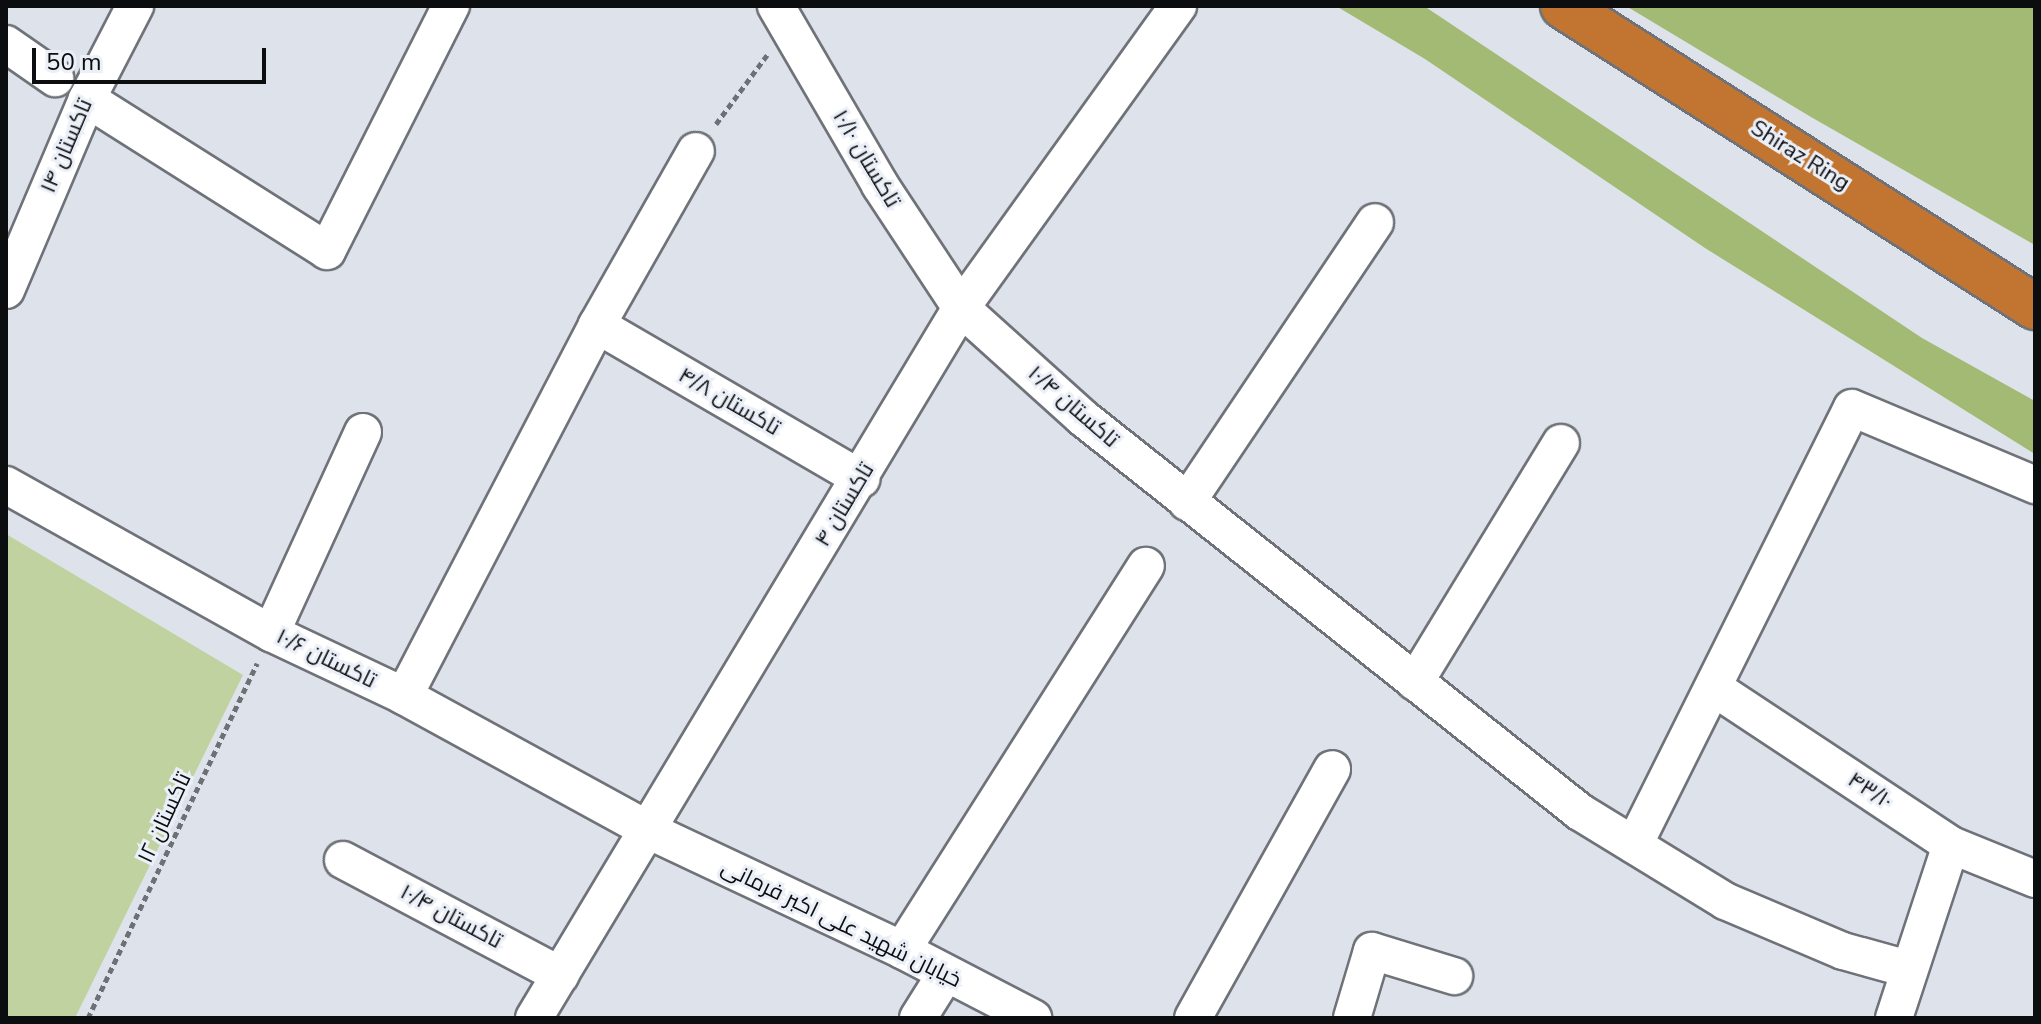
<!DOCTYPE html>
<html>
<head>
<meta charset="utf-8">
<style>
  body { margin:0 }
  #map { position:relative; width:2041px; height:1024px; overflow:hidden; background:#dee2ea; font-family:"Nunito Sans",Cairo,sans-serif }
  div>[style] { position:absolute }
  .green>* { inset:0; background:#c0d2a0 }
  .forest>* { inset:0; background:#a2ba73 }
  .path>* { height:5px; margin-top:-2.5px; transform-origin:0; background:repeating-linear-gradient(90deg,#6d7075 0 6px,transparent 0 10px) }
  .roads { filter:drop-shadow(2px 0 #6f7379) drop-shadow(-2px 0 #6f7379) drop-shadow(0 2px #6f7379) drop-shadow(0 -2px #6f7379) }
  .street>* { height:36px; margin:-18px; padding:0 18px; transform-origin:18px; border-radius:18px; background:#fff }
  .highway>* { height:44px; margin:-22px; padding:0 22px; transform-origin:22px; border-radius:22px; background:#c27530 }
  span { translate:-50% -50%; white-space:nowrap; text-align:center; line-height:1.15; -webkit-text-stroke:6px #ebeff7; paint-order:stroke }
  .street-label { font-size:22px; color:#0b0d0f }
  .frame { position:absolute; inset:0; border:8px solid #0b0d0f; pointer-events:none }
  .scale { position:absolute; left:32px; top:48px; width:234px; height:36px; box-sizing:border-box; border:4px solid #0b0d0f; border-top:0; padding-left:10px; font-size:24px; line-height:28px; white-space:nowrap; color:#0b0d0f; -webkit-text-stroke:6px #ebeff7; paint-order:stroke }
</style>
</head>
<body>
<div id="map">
  <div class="green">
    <i style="clip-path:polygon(6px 534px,243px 675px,75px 1018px,6px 1018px)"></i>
  </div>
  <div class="forest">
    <i style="clip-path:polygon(1336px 6px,1424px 6px,1922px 338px,2035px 401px,2035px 454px,1705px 248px,1425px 59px)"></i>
    <i style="clip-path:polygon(1626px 6px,2035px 6px,2035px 245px,1811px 117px)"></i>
  </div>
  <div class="path">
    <i style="left:716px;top:124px;width:86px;rotate:-53.5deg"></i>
    <i style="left:88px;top:1018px;width:393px;rotate:-64.5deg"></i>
  </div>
  <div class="roads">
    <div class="street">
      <i style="left:776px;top:6px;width:207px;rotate:59.8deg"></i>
      <i style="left:880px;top:185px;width:147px;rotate:56.6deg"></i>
      <i style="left:961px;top:308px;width:164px;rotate:42deg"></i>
      <i style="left:1083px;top:418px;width:634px;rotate:38.41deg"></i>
      <i style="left:1580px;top:812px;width:170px;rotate:31.5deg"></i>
      <i style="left:1725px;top:901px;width:128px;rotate:23deg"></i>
      <i style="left:1843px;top:951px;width:67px;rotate:15.5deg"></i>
      <i style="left:6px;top:44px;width:60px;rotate:34.8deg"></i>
      <i style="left:87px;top:99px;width:284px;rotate:32.3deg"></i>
      <i style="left:327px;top:251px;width:275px;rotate:-63.2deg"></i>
      <i style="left:6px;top:290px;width:207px;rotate:-67deg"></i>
      <i style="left:87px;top:99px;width:105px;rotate:-62.7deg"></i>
      <i style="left:597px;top:325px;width:306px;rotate:30.2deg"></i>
      <i style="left:6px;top:485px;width:304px;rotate:29.2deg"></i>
      <i style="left:271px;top:633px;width:147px;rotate:25.3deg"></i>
      <i style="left:404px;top:696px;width:290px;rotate:28.7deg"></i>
      <i style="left:658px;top:835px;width:270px;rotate:25.2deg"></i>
      <i style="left:902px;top:950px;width:148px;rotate:27.4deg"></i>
      <i style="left:1187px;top:502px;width:337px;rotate:-56.1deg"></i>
      <i style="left:271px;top:633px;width:221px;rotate:-65.4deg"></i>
      <i style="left:1415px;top:682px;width:280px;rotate:-58.6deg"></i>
      <i style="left:1714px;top:688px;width:284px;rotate:33.5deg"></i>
      <i style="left:1951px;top:845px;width:91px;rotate:22deg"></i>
      <i style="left:404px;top:696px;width:418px;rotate:-62.5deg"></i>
      <i style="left:597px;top:325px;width:200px;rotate:-60.4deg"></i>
      <i style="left:1634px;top:845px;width:488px;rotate:-63.5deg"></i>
      <i style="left:1852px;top:408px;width:199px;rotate:22.8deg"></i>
      <i style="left:343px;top:860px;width:246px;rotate:27.9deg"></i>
      <i style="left:902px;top:950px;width:455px;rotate:-57.6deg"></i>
      <i style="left:534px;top:1018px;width:829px;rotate:-58.98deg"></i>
      <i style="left:961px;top:308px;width:372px;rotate:-54.3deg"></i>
      <i style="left:918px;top:1018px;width:51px;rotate:-57.9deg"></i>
      <i style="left:1193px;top:1018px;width:285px;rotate:-60.8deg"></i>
      <i style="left:1352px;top:1018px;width:70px;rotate:-73.4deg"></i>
      <i style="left:1372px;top:951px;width:86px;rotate:17deg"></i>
      <i style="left:1894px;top:1018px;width:182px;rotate:-71.8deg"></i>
    </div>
    <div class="highway">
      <i style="left:1563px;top:6px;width:560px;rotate:32.53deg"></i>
    </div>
  </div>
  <div class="street-label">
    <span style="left:67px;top:146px;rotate:-67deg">تاکستان ۱۴</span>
    <span style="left:1800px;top:156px;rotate:32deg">Shiraz Ring</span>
    <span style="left:866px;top:159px;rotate:59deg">تاکستان ۱۰/۱۰</span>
    <span style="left:729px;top:402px;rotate:30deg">تاکستان ۴/۸</span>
    <span style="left:1073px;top:407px;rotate:41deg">تاکستان ۱۰/۴</span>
    <span style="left:845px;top:505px;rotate:-59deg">تاکستان ۴</span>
    <span style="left:326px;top:659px;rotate:26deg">تاکستان ۱۰/۶</span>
    <span style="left:1870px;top:791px;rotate:33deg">۴۳/۱۰</span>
    <span style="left:165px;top:818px;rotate:-65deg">تاکستان ۱۲</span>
    <span style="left:451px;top:917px;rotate:28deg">تاکستان ۱۰/۴</span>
    <span style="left:841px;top:924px;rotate:26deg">خیابان شهید علی اکبر فرمانی</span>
  </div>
  <div class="frame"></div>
  <div class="scale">50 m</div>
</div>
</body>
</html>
